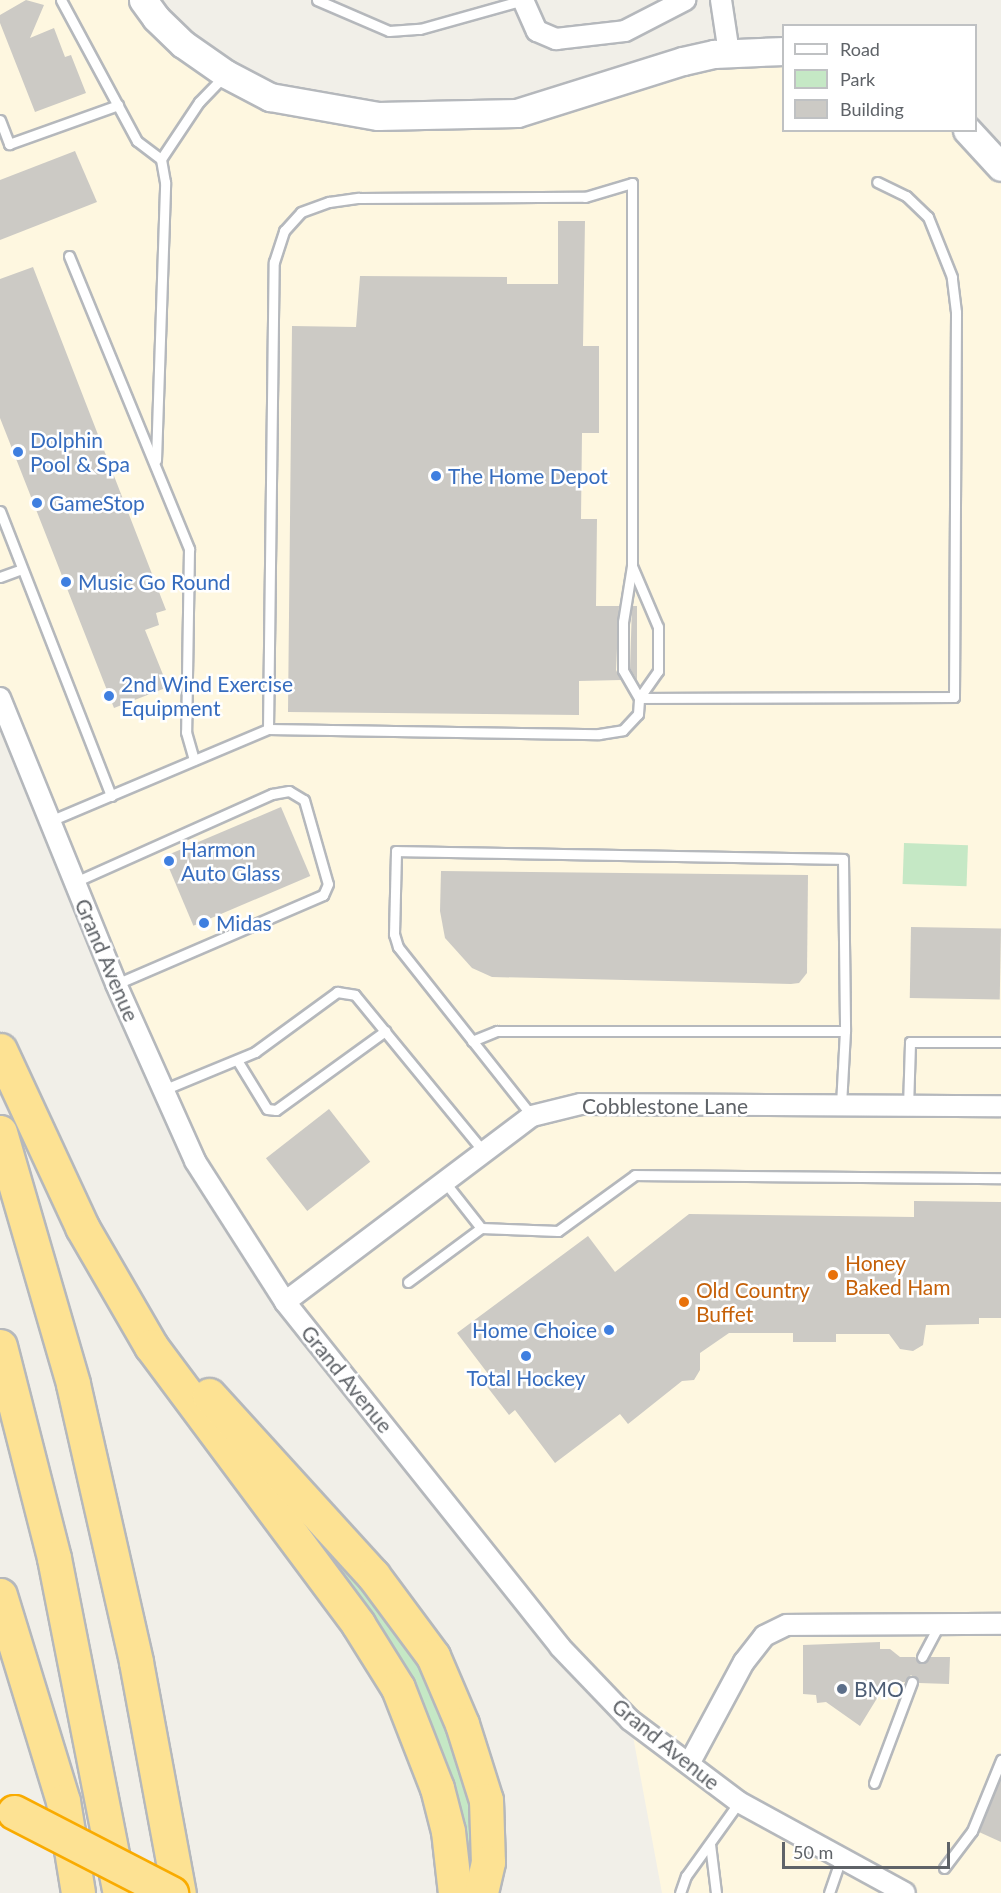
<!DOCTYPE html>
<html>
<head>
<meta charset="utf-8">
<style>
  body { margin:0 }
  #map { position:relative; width:1001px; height:1893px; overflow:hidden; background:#f1efe8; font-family:Lato,sans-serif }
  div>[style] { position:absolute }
  .commercial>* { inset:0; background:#fef7e0 }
  .green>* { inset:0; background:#c5e8c5; transform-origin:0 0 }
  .building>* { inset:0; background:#cccac5; transform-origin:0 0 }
  .roads { filter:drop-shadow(2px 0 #b5b8bc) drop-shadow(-2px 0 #b5b8bc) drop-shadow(0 2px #b5b8bc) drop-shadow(0 -2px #b5b8bc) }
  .lane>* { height:9px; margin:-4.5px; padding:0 4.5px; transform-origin:4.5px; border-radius:4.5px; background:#fff }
  .street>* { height:20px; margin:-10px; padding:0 10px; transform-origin:10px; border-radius:10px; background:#fff }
  .secondary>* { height:27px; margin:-13.5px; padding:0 13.5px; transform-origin:13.5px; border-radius:13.5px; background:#fff }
  .highway>* { height:33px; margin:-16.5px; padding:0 16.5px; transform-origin:16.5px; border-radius:16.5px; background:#fde293 }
  .bridges { filter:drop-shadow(2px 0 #f9ab00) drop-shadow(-2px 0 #f9ab00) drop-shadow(0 2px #f9ab00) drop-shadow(0 -2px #f9ab00) }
  .highway-bridge>* { height:33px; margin:-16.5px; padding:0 16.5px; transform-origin:16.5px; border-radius:16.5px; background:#fde293 }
  .dots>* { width:16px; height:16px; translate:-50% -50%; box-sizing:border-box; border:3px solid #fff; border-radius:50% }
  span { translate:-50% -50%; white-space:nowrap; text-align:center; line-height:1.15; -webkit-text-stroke:5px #fff; paint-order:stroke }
  .shop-label { font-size:21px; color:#366cbe }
  .left { translate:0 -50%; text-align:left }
  .right { translate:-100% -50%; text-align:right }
  .street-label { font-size:21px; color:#5f6368 }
  .food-label { font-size:21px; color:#c56008 }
  .service-label { font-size:21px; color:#4e5e75 }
  .legend { position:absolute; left:782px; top:24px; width:195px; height:108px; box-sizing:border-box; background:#fff; border:2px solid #bfc1c3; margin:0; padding:8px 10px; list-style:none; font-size:18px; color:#5f6368 }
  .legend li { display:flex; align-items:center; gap:12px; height:30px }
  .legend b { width:30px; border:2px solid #bfc1c3 }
  .scale { position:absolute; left:782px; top:1842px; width:168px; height:27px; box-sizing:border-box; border:3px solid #5f6368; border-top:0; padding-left:8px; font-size:18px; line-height:21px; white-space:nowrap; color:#5f6368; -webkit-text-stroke:4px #fff; paint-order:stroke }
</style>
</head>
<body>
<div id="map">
  <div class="commercial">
    <i style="clip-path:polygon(0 0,143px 0,270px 97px,448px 117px,783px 51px,784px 130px,967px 131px,1001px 162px,1001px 1893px,662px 1893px,630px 1720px,285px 1302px,195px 1161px,0 698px)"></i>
  </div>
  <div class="green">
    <i style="left:904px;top:843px;width:64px;height:41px;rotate:2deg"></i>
    <i style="clip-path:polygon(284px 1494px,410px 1639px,469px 1772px,477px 1862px,468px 1863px,450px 1776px,411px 1679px,277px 1498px)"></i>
  </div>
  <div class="building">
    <i style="clip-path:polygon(26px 0,44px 5px,30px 38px,54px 28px,65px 57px,71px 55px,86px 93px,35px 112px,0 23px,0 15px)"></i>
    <i style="clip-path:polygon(75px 151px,97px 202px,0 240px,0 180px)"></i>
    <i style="clip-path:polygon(558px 221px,585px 221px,583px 346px,599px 346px,599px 433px,582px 433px,581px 519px,597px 519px,596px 606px,619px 606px,616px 670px,621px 680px,579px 681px,579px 715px,288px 712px,292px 326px,356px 327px,360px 276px,507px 277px,507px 284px,558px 284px)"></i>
    <i style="clip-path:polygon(33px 267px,166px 610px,156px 613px,159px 625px,145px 630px,168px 687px,114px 708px,0 418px,0 279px)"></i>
    <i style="clip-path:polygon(632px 606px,637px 606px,637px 680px,630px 668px)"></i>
    <i style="left:281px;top:807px;width:75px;height:127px;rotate:67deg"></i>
    <i style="clip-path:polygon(441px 871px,808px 875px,807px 973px,799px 983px,791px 984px,492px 977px,472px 968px,445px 938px,440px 911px)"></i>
    <i style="left:911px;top:927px;width:90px;height:71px;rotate:1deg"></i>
    <i style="left:329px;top:1109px;width:67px;height:80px;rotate:52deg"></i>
    <i style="clip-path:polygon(914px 1201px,1001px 1202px,1001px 1318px,979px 1318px,979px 1324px,926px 1325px,923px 1345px,913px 1351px,900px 1349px,889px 1334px,836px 1334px,836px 1342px,793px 1342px,793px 1333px,729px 1333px,700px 1353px,700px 1370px,694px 1380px,682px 1381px,628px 1424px,620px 1414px,555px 1463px,515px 1410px,509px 1415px,485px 1384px,492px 1379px,457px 1333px,588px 1236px,615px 1272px,689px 1214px,914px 1217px)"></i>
    <i style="clip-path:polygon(880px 1642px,880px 1649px,890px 1649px,900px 1657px,915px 1657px,922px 1664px,929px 1657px,950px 1657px,949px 1684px,919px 1683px,911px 1675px,905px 1682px,887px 1682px,860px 1726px,826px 1702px,817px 1703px,816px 1695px,803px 1694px,803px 1645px)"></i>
    <i style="clip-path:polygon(1001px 1778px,1001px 1842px,979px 1832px)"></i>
  </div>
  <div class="roads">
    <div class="lane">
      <i style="left:61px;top:0;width:160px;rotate:61.7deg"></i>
      <i style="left:137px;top:141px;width:30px;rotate:37deg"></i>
      <i style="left:317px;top:0;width:78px;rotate:23.3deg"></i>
      <i style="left:389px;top:31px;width:31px;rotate:-4deg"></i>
      <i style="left:420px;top:29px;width:107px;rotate:-15.7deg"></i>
      <i style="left:0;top:120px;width:26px;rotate:69deg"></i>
      <i style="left:9px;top:144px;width:116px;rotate:-19.7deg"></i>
      <i style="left:69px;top:256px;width:317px;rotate:67.7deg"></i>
      <i style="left:189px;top:549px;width:183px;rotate:90.9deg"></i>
      <i style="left:186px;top:732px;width:29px;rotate:74deg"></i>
      <i style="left:156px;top:460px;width:278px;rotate:-88.1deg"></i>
      <i style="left:165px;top:182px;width:23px;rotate:-100deg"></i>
      <i style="left:161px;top:159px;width:69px;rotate:-56.3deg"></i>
      <i style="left:199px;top:102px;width:36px;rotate:-46deg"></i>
      <i style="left:0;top:511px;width:306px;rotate:68.7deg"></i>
      <i style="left:0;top:577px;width:23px;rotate:-20deg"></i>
      <i style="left:268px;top:729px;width:467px;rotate:-89.3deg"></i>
      <i style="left:274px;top:262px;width:33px;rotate:-72deg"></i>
      <i style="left:284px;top:231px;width:25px;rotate:-48deg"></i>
      <i style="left:301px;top:212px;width:30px;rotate:-20deg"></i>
      <i style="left:329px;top:202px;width:30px;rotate:-8deg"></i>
      <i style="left:359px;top:198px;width:226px;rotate:-0.3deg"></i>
      <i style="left:585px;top:197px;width:49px;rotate:-16.6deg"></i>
      <i style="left:632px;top:183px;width:383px;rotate:90deg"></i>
      <i style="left:632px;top:566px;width:66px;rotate:66.9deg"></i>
      <i style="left:658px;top:627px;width:44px;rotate:90deg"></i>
      <i style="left:658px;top:671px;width:33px;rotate:125deg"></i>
      <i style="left:639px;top:698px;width:32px;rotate:-120deg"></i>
      <i style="left:623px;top:670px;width:48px;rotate:-90deg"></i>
      <i style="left:623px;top:622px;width:57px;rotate:-80.9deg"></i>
      <i style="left:50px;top:821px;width:237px;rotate:-22.9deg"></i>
      <i style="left:268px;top:729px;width:331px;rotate:0.9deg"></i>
      <i style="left:599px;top:734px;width:24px;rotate:-9deg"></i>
      <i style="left:623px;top:730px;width:22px;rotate:-47deg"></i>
      <i style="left:638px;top:714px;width:16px;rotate:-86deg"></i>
      <i style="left:639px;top:698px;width:315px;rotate:-0.2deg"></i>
      <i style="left:954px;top:697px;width:385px;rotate:-89.7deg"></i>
      <i style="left:956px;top:312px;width:35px;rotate:-97deg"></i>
      <i style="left:952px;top:277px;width:65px;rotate:-111.8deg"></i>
      <i style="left:928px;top:217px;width:30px;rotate:-136deg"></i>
      <i style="left:906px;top:196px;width:32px;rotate:-154deg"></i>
      <i style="left:75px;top:882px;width:216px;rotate:-24.1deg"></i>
      <i style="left:272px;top:794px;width:17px;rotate:-10deg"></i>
      <i style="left:289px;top:791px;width:17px;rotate:31deg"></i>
      <i style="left:304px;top:800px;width:87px;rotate:74.1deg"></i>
      <i style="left:328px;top:884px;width:12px;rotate:114deg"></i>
      <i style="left:323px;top:895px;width:225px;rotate:156.7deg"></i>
      <i style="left:472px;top:1041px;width:27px;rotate:-22deg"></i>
      <i style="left:497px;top:1031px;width:348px"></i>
      <i style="left:237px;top:1060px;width:57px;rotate:58.5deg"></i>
      <i style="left:267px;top:1109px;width:9px;rotate:6deg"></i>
      <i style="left:276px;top:1110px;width:135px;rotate:-35.9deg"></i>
      <i style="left:163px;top:1090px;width:100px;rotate:-22.4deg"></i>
      <i style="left:255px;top:1052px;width:102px;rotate:-36.2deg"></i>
      <i style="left:337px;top:992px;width:18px;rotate:9deg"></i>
      <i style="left:355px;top:995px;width:202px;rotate:50.6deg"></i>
      <i style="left:908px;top:1107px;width:65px;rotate:-88.2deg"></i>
      <i style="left:910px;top:1042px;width:91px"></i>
      <i style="left:532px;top:1116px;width:216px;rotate:-128.4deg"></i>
      <i style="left:398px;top:947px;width:14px;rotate:-107deg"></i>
      <i style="left:394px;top:934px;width:83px;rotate:-88.6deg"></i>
      <i style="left:396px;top:851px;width:447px;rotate:1deg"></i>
      <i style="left:843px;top:859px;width:172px;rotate:89.3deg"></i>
      <i style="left:845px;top:1031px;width:75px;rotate:93.1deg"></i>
      <i style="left:444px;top:1181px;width:60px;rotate:51.8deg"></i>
      <i style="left:481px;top:1228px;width:77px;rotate:2.2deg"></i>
      <i style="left:558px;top:1231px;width:95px;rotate:-36deg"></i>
      <i style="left:635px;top:1175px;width:366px;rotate:0.5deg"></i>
      <i style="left:408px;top:1282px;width:91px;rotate:-36.5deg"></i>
      <i style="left:922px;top:1657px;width:36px;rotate:-62deg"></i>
      <i style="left:874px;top:1783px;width:108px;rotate:-69.4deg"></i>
      <i style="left:710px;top:1844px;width:49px;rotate:83deg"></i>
      <i style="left:944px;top:1868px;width:46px;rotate:-52.9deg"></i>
      <i style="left:972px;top:1831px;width:77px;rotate:-67.8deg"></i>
      <i style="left:680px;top:1893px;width:18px;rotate:-71deg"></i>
      <i style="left:686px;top:1876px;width:91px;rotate:-54.4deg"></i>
      <i style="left:829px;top:1893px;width:37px;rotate:-71deg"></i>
    </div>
    <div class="street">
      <i style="left:523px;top:0;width:34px;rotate:66deg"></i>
      <i style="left:537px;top:31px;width:21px;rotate:23deg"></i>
      <i style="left:556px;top:39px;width:69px;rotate:-6.6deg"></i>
      <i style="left:625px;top:31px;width:68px;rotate:-27.3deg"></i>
      <i style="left:721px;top:0;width:54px;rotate:81.4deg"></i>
      <i style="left:0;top:698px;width:309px;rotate:67.9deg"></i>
      <i style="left:116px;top:984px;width:194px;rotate:65.9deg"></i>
      <i style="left:195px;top:1161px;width:167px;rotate:57.4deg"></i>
      <i style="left:285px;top:1302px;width:441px;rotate:51.4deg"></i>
      <i style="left:560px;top:1647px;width:101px;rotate:46.2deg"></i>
      <i style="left:630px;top:1720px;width:136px;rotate:37deg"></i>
      <i style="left:739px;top:1802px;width:189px;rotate:28.7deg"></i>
      <i style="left:285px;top:1302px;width:309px;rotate:-37deg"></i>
      <i style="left:532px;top:1116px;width:50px;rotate:-13.8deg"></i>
      <i style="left:581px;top:1104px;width:420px;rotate:0.3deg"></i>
      <i style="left:689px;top:1764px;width:116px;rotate:-61.7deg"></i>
      <i style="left:744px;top:1662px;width:33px;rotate:-52deg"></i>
      <i style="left:764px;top:1636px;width:25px;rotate:-26deg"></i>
      <i style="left:787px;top:1625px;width:214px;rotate:-0.3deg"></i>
    </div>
    <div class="secondary">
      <i style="left:143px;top:0;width:22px;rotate:54deg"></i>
      <i style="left:156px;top:18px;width:37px;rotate:44deg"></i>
      <i style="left:183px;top:44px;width:52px;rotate:34.9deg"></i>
      <i style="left:226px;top:74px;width:50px;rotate:27.6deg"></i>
      <i style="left:270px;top:97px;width:110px;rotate:10deg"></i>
      <i style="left:378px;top:116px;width:139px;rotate:-1.2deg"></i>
      <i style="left:517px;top:113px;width:174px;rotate:-17.4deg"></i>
      <i style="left:683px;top:61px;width:32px;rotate:-13deg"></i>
      <i style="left:714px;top:54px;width:70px;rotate:-2.5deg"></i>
      <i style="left:967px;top:130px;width:50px;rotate:47.4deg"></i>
    </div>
    <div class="highway">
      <i style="left:0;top:1050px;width:195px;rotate:65.1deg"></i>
      <i style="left:82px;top:1227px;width:138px;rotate:59.9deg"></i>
      <i style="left:151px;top:1346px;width:347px;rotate:53.3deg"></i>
      <i style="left:358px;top:1624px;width:75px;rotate:58deg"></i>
      <i style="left:398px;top:1688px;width:107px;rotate:68.7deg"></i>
      <i style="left:437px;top:1788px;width:44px;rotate:75.7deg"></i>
      <i style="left:448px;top:1831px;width:62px;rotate:83.6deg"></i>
      <i style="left:0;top:1132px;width:262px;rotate:73.8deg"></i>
      <i style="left:73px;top:1384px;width:285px;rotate:77.2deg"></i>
      <i style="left:136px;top:1662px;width:235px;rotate:79.5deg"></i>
      <i style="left:0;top:1346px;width:219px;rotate:75.7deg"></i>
      <i style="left:54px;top:1558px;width:341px;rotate:78.9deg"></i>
      <i style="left:209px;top:1395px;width:244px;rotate:47.7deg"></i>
      <i style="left:373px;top:1575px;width:101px;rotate:53.5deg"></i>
      <i style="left:433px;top:1656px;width:74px;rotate:66.9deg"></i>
      <i style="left:462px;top:1724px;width:80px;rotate:72.5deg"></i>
      <i style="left:486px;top:1800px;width:62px;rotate:88.2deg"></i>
      <i style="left:488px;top:1862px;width:32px;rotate:103deg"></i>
      <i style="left:0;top:1595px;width:215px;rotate:73deg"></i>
      <i style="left:63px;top:1801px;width:93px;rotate:80.7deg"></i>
    </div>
  </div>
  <div class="bridges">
    <div class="highway-bridge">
      <i style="left:14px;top:1812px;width:177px;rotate:27.3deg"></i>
    </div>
  </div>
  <div class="dots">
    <i style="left:18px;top:452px;background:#3f7fe0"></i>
    <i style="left:436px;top:476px;background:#3f7fe0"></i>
    <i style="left:37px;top:503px;background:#3f7fe0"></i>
    <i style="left:66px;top:582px;background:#3f7fe0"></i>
    <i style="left:109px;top:696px;background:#3f7fe0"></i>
    <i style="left:169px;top:861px;background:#3f7fe0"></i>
    <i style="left:204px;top:923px;background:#3f7fe0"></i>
    <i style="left:833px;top:1275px;background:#e8710a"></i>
    <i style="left:684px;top:1302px;background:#e8710a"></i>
    <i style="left:609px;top:1330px;background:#3f7fe0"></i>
    <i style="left:526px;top:1356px;background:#3f7fe0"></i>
    <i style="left:842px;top:1689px;background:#5c6f8a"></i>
  </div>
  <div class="shop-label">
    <span class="left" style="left:30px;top:452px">Dolphin<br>Pool &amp; Spa</span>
    <span class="left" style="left:448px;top:476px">The Home Depot</span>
    <span class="left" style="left:49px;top:503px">GameStop</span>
    <span class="left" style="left:78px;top:582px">Music Go Round</span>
    <span class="left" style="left:121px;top:696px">2nd Wind Exercise<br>Equipment</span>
    <span class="left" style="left:181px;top:861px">Harmon<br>Auto Glass</span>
    <span class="left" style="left:216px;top:923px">Midas</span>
    <span class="right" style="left:597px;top:1330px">Home Choice</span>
    <span style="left:526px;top:1378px">Total Hockey</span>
  </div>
  <div class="street-label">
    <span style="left:107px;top:960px;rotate:67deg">Grand Avenue</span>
    <span style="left:665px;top:1106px">Cobblestone Lane</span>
    <span style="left:347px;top:1379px;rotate:51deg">Grand Avenue</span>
    <span style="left:666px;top:1744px;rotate:39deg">Grand Avenue</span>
  </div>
  <div class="food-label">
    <span class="left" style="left:845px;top:1275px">Honey<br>Baked Ham</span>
    <span class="left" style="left:696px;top:1302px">Old Country<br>Buffet</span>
  </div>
  <div class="service-label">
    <span class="left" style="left:854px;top:1689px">BMO</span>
  </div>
  <ul class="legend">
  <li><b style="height:8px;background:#fff"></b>Road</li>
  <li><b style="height:16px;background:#c5e8c5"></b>Park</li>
  <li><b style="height:16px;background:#cccac5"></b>Building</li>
  </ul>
  <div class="scale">50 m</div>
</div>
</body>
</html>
